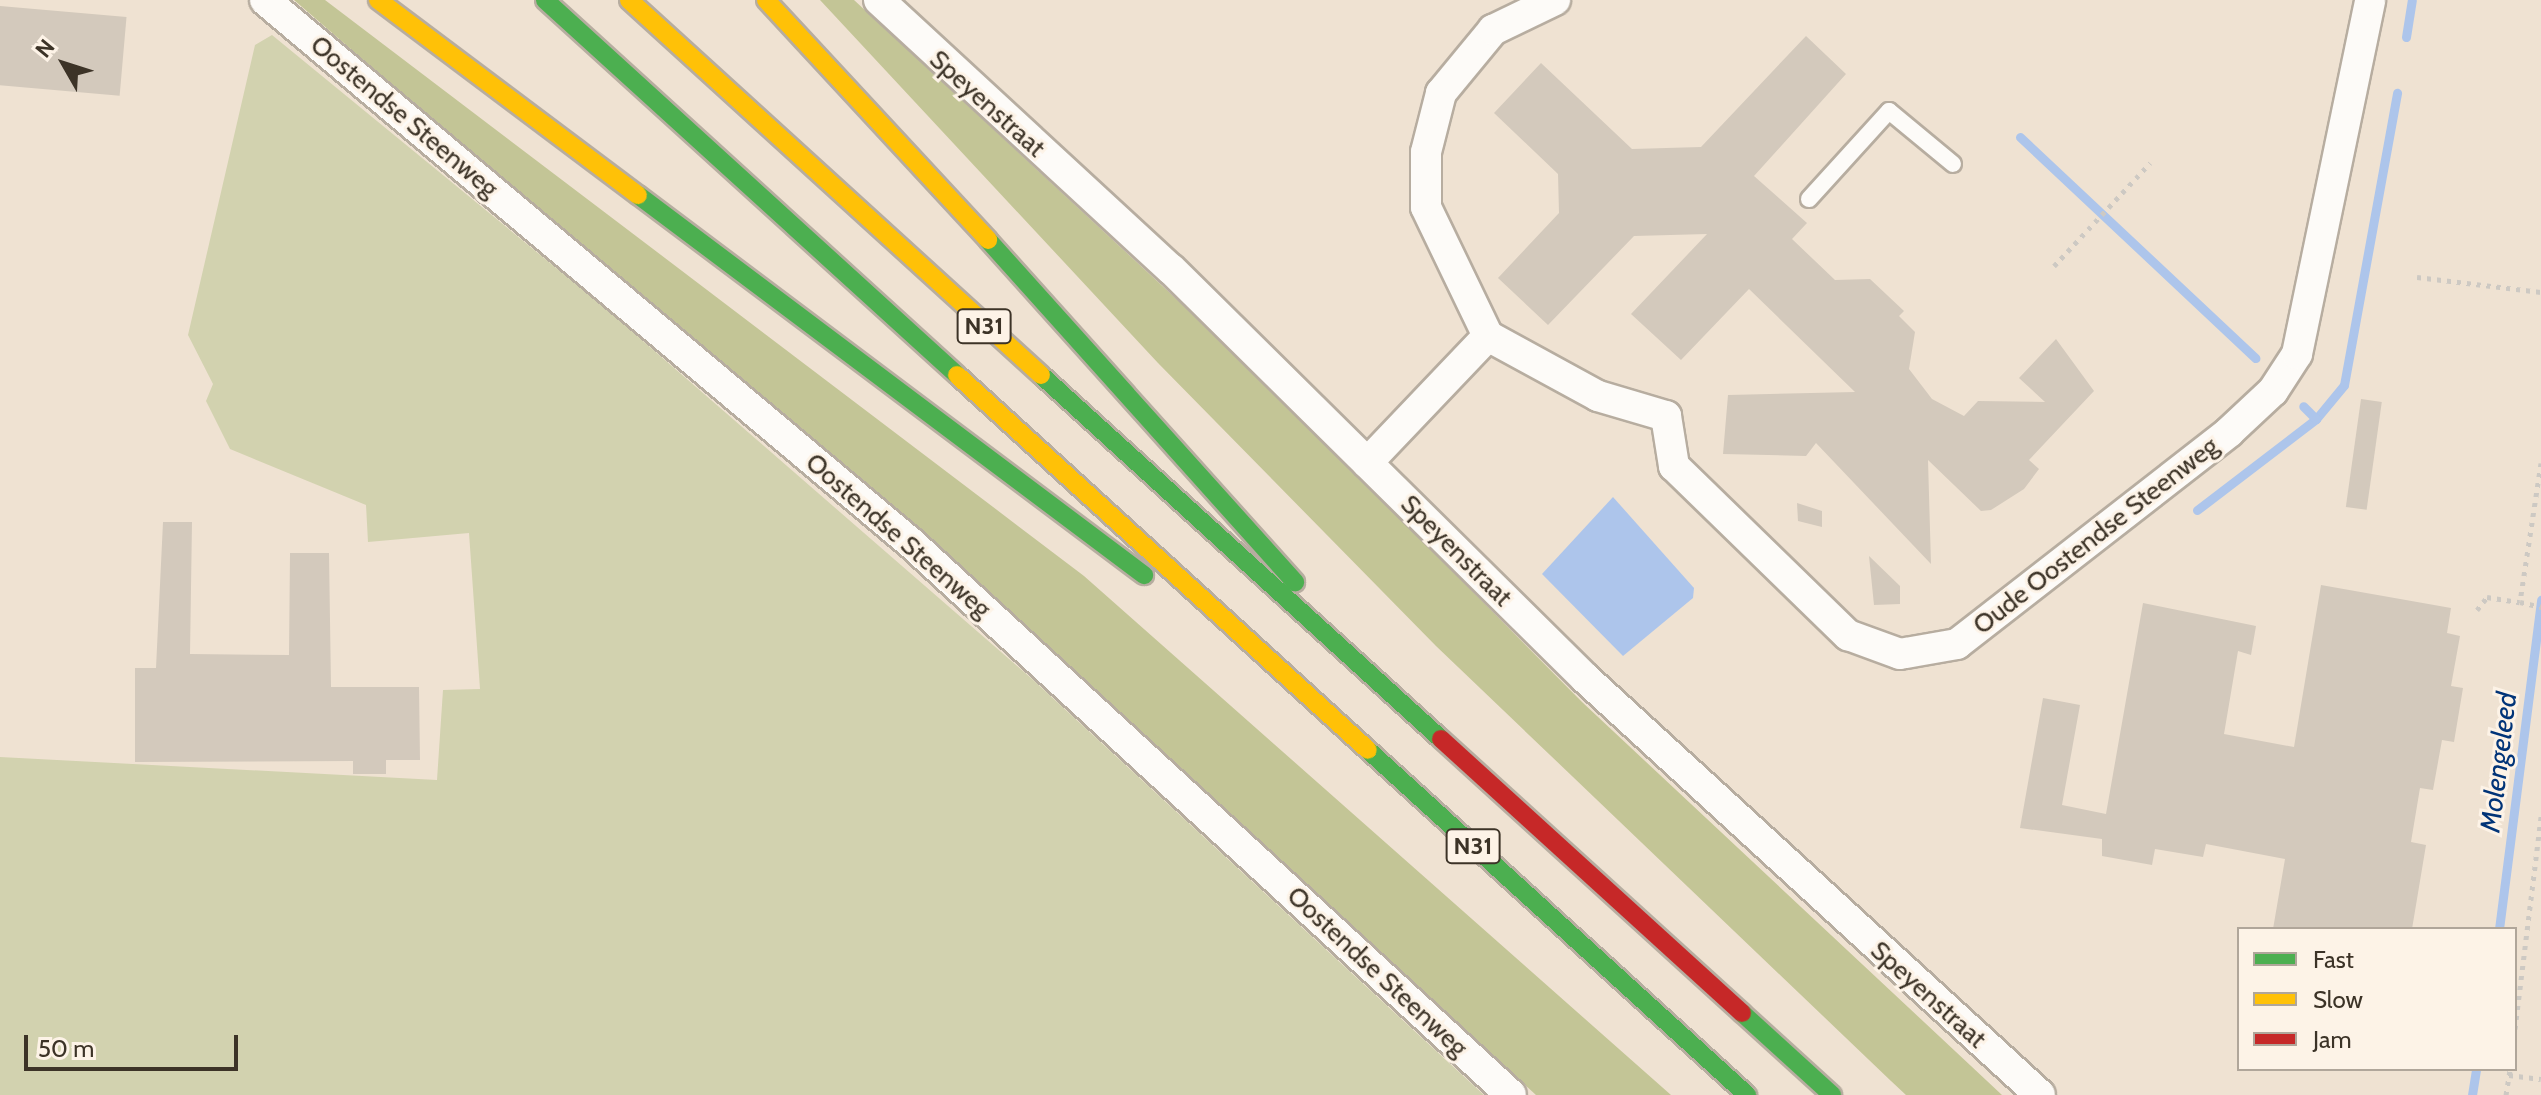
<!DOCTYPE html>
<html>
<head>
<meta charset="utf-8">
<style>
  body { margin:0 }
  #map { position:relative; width:2541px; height:1095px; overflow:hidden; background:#efe2d2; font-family:Cabin,sans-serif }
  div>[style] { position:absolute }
  .green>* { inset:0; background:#d2d2af }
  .forest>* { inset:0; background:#c3c596 }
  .water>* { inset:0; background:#adc5eb }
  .stream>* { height:9px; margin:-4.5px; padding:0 4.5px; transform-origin:4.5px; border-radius:4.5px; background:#adc5eb }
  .building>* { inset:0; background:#d3c9bc; transform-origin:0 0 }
  .path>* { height:5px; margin-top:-2.5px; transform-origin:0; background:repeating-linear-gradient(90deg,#cdc9c3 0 4px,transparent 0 10px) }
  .roads { filter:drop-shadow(2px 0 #b7ada0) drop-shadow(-2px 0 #b7ada0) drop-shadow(0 2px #b7ada0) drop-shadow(0 -2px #b7ada0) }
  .lane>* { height:16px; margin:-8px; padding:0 8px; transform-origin:8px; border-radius:8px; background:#fdfbf8 }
  .street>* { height:30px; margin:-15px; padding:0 15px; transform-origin:15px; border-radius:15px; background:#fdfbf8 }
  .fast>* { height:18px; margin:-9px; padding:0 9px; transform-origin:9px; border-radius:9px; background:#4caf50 }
  .slow>* { height:18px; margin:-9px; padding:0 9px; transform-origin:9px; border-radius:9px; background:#ffc107 }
  .jam>* { height:18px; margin:-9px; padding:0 9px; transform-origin:9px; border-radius:9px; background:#c62828 }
  span { translate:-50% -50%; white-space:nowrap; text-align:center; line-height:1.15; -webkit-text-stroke:6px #fdf3e7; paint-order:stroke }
  .shield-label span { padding:2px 6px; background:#fdf3e7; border:2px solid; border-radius:6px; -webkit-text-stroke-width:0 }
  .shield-label { font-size:24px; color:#3c3327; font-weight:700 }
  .street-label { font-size:26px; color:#3c3327 }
  .water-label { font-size:28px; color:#013478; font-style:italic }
  .legend { position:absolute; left:2237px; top:927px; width:280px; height:144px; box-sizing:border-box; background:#fdf3e7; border:2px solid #b0a69a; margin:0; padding:10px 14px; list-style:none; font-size:24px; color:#3c3327 }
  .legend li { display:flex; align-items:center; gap:16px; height:40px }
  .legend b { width:40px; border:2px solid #b0a69a }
  .north { position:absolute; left:24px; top:24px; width:80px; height:80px; -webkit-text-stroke:6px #fdf3e7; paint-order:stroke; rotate:309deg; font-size:22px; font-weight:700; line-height:32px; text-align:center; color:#3c3327 }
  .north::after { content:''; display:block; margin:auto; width:28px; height:36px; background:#3c3327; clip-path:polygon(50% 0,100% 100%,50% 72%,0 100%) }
  .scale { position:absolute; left:24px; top:1035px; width:214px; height:36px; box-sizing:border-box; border:4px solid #3c3327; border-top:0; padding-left:10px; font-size:24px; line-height:28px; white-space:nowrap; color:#3c3327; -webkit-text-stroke:6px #fdf3e7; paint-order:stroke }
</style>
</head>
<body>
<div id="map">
  <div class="green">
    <i style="clip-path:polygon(272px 35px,605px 308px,1031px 678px,1484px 1095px,0 1095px,0 757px,437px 780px,443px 690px,480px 689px,469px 533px,368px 542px,366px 505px,230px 449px,206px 401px,213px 384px,188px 335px,255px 45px)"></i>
  </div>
  <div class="forest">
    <i style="clip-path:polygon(294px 0,325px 0,1084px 576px,1671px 1095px,1536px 1095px,1096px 693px)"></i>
    <i style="clip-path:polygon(820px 0,854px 0,1253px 370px,1582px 702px,2002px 1095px,1906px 1095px,1891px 1081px,1436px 646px,1158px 363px)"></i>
  </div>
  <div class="water">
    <i style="clip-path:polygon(1613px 497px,1694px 588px,1693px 598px,1623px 656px,1542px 574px)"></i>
  </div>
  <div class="stream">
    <i style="left:2406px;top:37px;width:37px;rotate:-81deg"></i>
    <i style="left:2020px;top:137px;width:323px;rotate:43.2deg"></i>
    <i style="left:2316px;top:419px;width:44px;rotate:-50.5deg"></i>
    <i style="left:2344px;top:385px;width:297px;rotate:-79.7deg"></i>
    <i style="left:2197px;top:510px;width:150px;rotate:-37.4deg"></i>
    <i style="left:2316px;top:419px;width:18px;rotate:-135deg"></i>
    <i style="left:2499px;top:929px;width:332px;rotate:-82.7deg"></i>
    <i style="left:2472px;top:1095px;width:26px;rotate:-81deg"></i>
  </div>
  <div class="building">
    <i style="left:0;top:6px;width:127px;height:79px;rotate:5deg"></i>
    <i style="clip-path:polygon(1806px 36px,1846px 74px,1754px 176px,1807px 223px,1792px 239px,1835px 280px,1870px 279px,1904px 311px,1899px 316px,1915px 332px,1909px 369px,1932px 399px,1964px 416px,1978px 401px,2045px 402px,2019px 378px,2056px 339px,2094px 391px,2029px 460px,2039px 469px,2024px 489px,1991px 510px,1981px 511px,1928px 460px,1931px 564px,1816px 443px,1806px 456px,1723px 454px,1728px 395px,1855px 392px,1749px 289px,1681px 360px,1631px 314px,1707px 234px,1634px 236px,1548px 325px,1498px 278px,1559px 213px,1558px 174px,1494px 113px,1541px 63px,1632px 149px,1701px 147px)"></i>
    <i style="left:2361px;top:399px;width:21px;height:109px;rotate:8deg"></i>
    <i style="clip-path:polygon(1797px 503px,1822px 511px,1822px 527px,1798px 521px)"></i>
    <i style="clip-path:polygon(163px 522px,192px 522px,190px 654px,289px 655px,290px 553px,329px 553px,331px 687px,419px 687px,420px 760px,386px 760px,386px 774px,353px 774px,353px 761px,135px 762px,135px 668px,156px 668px)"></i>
    <i style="clip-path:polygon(1869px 556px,1900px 586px,1900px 604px,1874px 605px)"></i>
    <i style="clip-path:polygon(2321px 585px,2451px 608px,2447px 633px,2460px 636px,2451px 686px,2463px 688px,2454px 742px,2442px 740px,2433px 790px,2420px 788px,2411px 842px,2426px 845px,2412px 929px,2273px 929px,2285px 859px,2206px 844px,2203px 857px,2155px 849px,2152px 865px,2102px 856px,2102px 839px,2020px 828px,2043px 698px,2080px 705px,2062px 805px,2106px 814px,2143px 603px,2256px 626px,2251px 655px,2238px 651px,2224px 734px,2294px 747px)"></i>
  </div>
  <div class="path">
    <i style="left:2054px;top:266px;width:141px;rotate:-47deg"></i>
    <i style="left:2417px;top:277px;width:125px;rotate:6.9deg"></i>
    <i style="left:2541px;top:463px;width:141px;rotate:98.6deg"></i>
    <i style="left:2520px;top:602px;width:22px;rotate:13deg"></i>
    <i style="left:2477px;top:610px;width:16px;rotate:-52deg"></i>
    <i style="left:2487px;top:597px;width:33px;rotate:9deg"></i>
    <i style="left:2515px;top:1029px;width:214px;rotate:-83deg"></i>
    <i style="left:2509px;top:1075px;width:32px;rotate:7deg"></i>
    <i style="left:2506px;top:1095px;width:26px;rotate:-81deg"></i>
  </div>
  <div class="roads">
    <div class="lane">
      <i style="left:1809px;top:199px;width:119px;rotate:-47.7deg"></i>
      <i style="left:1889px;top:111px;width:83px;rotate:39.6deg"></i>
    </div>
    <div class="street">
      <i style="left:265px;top:0;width:844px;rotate:40.05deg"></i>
      <i style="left:911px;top:543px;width:815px;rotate:42.61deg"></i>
      <i style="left:879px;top:0;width:397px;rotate:42.7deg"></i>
      <i style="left:1171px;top:269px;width:582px;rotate:44.65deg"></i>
      <i style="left:1585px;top:678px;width:617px;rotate:42.5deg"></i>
      <i style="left:1488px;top:336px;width:125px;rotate:28.6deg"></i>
      <i style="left:1598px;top:396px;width:71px;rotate:16.4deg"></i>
      <i style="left:1666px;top:416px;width:51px;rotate:80.9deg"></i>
      <i style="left:1674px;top:466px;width:243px;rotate:44.2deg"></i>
      <i style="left:1848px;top:635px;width:55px;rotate:20.1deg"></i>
      <i style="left:1900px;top:654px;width:58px;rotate:-10deg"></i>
      <i style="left:1957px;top:644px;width:345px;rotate:-37.9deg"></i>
      <i style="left:2229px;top:432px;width:60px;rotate:-43deg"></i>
      <i style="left:2273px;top:391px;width:44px;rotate:-57deg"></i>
      <i style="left:2297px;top:354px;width:361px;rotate:-78.3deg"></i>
      <i style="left:1367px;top:463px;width:175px;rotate:-46.4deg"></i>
      <i style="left:1488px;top:336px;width:143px;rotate:-115.7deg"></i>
      <i style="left:1426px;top:207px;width:55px;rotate:-90deg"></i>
      <i style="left:1426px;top:152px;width:61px;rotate:-75.7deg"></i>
      <i style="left:1441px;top:93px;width:82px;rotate:-50.5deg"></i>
      <i style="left:1493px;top:30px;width:69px;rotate:-25.8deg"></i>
    </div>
    <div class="fast">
      <i style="left:545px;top:0;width:557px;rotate:42.31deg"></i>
      <i style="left:638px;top:195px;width:633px;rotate:36.91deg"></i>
      <i style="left:988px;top:240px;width:460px;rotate:48.1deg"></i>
      <i style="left:1041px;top:375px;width:541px;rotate:42.3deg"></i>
      <i style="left:1368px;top:750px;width:513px;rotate:42.31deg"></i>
      <i style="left:1742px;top:1013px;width:122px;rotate:42.3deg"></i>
    </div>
    <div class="slow">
      <i style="left:378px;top:0;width:325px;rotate:36.9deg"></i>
      <i style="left:629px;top:0;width:557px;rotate:42.31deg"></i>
      <i style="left:766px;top:0;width:327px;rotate:47.2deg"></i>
      <i style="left:957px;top:375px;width:556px;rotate:42.38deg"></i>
    </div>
    <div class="jam">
      <i style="left:1441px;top:739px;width:407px;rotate:42.3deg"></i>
    </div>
  </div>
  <div class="shield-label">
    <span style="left:984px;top:326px">N31</span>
    <span style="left:1473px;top:846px">N31</span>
  </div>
  <div class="street-label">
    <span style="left:987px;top:104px;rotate:42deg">Speyenstraat</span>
    <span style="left:404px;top:117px;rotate:40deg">Oostendse Steenweg</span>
    <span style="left:898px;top:536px;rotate:41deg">Oostendse Steenweg</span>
    <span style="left:2096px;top:536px;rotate:-38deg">Oude Oostendse Steenweg</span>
    <span style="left:1456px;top:551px;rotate:45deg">Speyenstraat</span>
    <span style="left:1377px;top:972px;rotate:43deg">Oostendse Steenweg</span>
    <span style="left:1928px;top:995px;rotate:42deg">Speyenstraat</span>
  </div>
  <div class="water-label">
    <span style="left:2498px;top:762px;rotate:-83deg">Molengeleed</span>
  </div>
  <ul class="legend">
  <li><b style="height:10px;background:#4caf50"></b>Fast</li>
  <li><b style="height:10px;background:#ffc107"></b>Slow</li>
  <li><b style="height:10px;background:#c62828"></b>Jam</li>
  </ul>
  <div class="north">N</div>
  <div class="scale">50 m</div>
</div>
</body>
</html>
